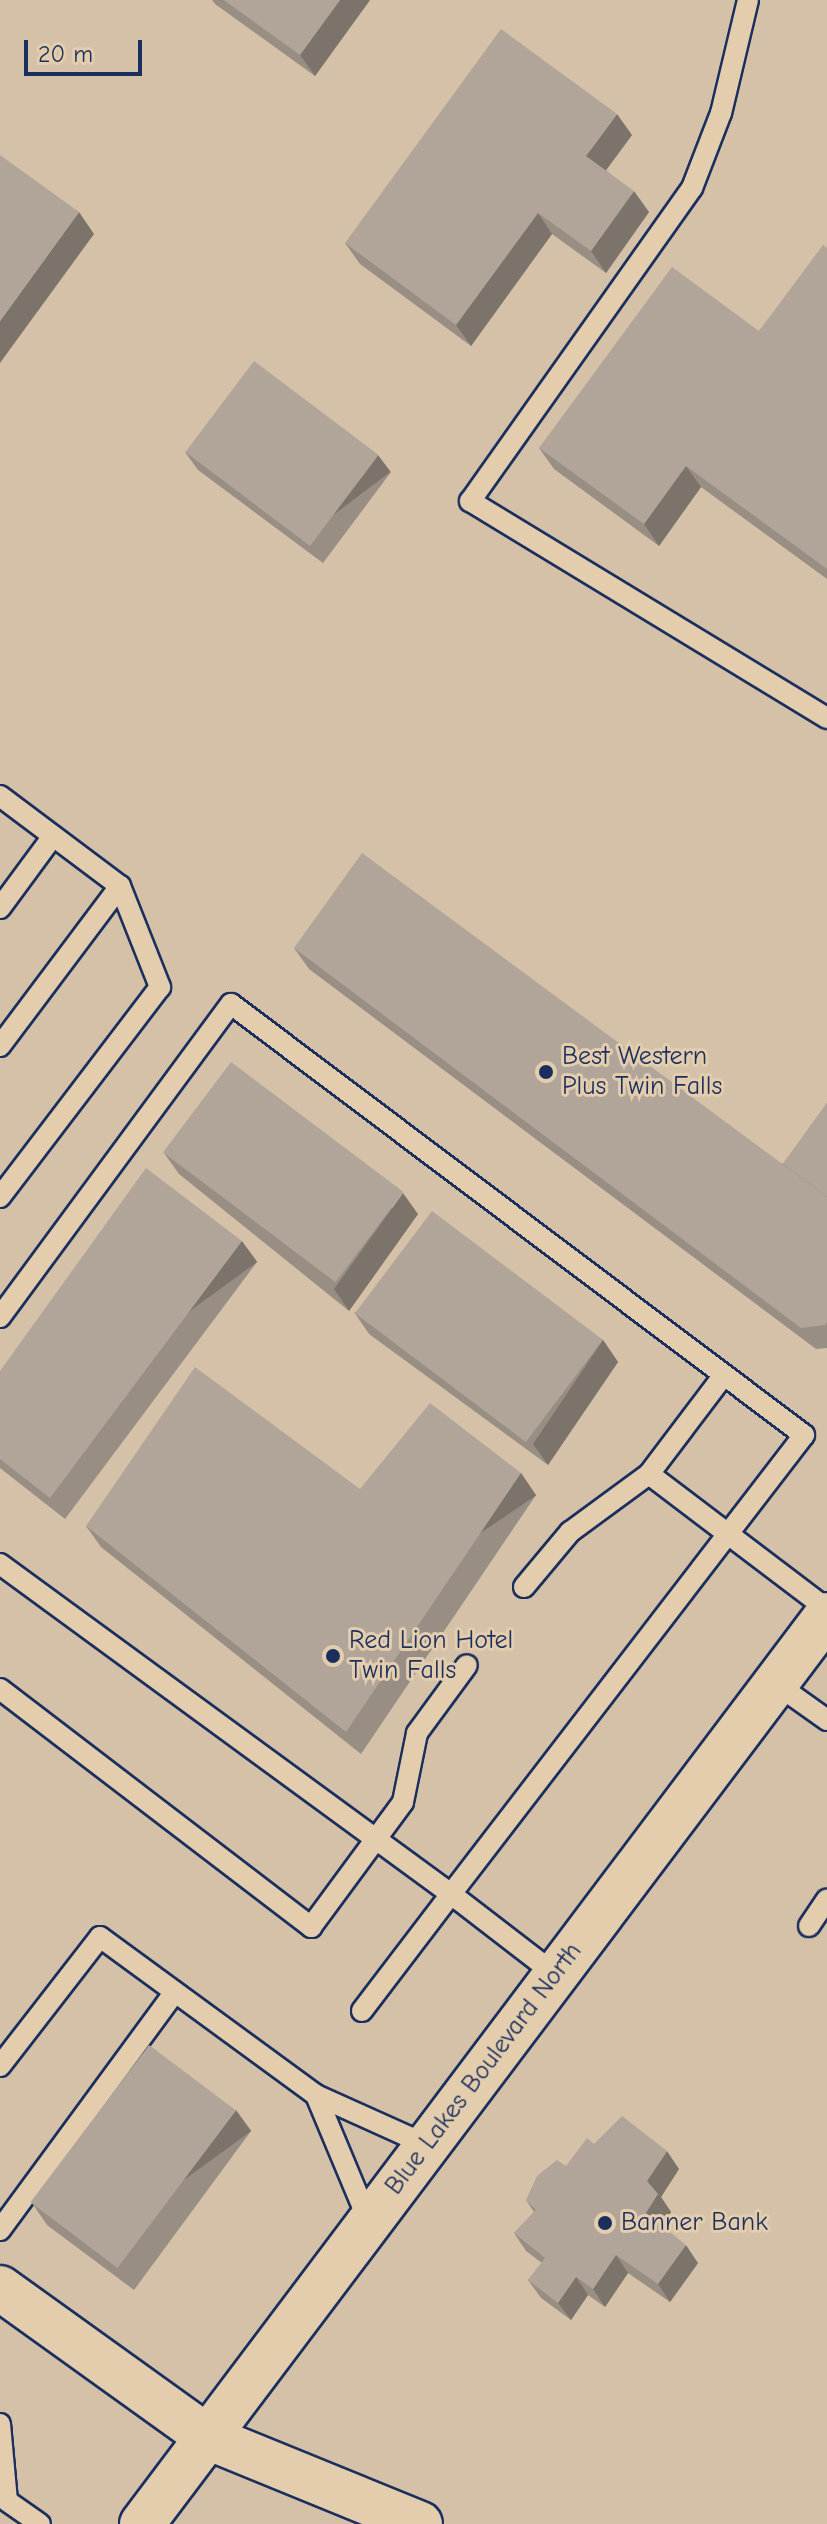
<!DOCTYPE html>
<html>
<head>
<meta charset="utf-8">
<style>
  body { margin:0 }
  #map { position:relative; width:827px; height:2524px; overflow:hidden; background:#e3cdad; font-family:"Comic Neue",sans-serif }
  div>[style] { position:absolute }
  .built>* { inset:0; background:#d4c1a7; transform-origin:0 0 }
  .roads { filter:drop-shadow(2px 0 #1b2f5e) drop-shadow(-2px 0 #1b2f5e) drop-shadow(0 2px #1b2f5e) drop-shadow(0 -2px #1b2f5e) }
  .lane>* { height:20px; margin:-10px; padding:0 10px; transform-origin:10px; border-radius:10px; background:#e3cdad }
  .secondary>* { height:44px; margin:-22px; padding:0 22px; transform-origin:22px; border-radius:22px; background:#e3cdad }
  .primary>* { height:44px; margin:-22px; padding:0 22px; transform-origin:22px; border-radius:22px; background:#e3cdad }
  .wall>* { inset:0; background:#988e84 }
  .shaded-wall>* { inset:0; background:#7c746b; transform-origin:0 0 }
  .building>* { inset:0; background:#b1a599; transform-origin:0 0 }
  .dots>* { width:22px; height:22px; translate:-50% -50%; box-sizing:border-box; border:4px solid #e3cdad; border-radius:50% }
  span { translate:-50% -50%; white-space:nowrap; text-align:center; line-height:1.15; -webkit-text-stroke:6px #e3cdad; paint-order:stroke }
  .poi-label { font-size:26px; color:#1b2f5e }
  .left { translate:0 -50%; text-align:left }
  .street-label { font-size:26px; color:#1b2f5e }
  .scale { position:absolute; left:24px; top:40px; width:118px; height:36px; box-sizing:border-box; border:4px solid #1b2f5e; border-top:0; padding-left:10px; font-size:24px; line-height:28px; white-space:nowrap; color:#1b2f5e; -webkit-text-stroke:6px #e3cdad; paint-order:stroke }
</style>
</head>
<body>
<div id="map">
  <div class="built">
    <i style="left:0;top:0;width:827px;height:2524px"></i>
  </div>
  <div class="roads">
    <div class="lane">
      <i style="left:748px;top:0;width:116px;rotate:103.4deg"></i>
      <i style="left:721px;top:113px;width:80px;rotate:111.1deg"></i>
      <i style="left:692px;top:188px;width:384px;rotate:125.3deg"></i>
      <i style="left:470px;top:501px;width:418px;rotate:31.3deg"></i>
      <i style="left:0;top:796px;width:150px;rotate:36.9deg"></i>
      <i style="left:120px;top:886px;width:109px;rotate:68.4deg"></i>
      <i style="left:160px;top:987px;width:264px;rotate:127.3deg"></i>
      <i style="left:0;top:908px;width:89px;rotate:-53.6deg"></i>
      <i style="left:0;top:1046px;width:200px;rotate:-53.1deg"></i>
      <i style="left:0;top:1317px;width:389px;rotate:-53.6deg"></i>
      <i style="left:231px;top:1004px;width:717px;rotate:36.95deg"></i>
      <i style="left:804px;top:1435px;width:579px;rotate:127.56deg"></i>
      <i style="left:451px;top:1894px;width:133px;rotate:37.6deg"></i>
      <i style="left:649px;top:1474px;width:124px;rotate:-52.9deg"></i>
      <i style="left:0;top:1564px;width:559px;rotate:36.19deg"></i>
      <i style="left:451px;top:1894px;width:147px;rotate:127.3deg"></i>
      <i style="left:524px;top:1587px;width:72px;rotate:-50.1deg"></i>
      <i style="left:570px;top:1532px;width:98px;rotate:-36.3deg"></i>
      <i style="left:649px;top:1474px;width:223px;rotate:37.2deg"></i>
      <i style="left:775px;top:1683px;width:64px;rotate:35.4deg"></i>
      <i style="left:0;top:1689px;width:392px;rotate:37.4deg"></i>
      <i style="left:311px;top:1927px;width:155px;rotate:-53.6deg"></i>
      <i style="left:403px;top:1802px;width:70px;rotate:-78.5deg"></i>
      <i style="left:417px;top:1733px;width:84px;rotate:-53.7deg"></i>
      <i style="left:809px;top:1926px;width:32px;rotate:-56deg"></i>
      <i style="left:0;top:2066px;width:163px;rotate:-52.2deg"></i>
      <i style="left:100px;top:1937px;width:268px;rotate:36.2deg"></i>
      <i style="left:369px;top:2222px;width:138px;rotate:-112.7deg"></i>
      <i style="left:316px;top:2095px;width:122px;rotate:24.2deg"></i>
      <i style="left:0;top:2230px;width:295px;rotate:-53.7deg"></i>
      <i style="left:0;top:2424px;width:77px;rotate:84.8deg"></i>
      <i style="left:7px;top:2501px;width:40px;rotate:34.9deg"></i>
    </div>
    <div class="secondary">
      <i style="left:0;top:2288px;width:255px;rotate:35.7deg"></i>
      <i style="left:207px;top:2437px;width:230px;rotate:22.2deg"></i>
    </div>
    <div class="primary">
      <i style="left:142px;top:2524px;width:1138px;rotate:-53deg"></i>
    </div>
  </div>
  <div class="wall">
    <i style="clip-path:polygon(212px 0,370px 0,315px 76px,215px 4px)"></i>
    <i style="clip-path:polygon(632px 135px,606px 170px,649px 212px,606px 273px,552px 234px,471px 346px,360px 264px,345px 243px)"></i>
    <i style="clip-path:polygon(827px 248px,827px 579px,701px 487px,659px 546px,554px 469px,539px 448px,759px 331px)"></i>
    <i style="clip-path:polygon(185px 452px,391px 472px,323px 563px,198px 470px)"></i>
    <i style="clip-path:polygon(294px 948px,783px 1164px,827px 1103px,827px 1348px,816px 1349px,309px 969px)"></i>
    <i style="clip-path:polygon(164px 1153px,418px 1214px,349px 1311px,179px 1174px)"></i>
    <i style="clip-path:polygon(257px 1262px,65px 1519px,0 1468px,0 1371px)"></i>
    <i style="clip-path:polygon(354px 1312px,603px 1340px,618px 1362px,548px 1465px,369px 1334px)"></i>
    <i style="clip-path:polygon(521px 1473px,536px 1495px,361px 1754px,101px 1547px,86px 1526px,360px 1489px)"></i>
    <i style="clip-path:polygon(251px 2131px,134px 2290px,47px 2225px,32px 2203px)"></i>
    <i style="clip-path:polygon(594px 2144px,679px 2169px,661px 2197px,671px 2212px,662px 2225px,698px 2263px,670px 2302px,628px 2273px,605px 2307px,588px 2295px,571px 2320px,541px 2298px,528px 2280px,542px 2263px,526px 2251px,514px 2233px,534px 2212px,526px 2200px)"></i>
  </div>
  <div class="shaded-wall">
    <i style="clip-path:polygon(340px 0,370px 0,315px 76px,300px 55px)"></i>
    <i style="clip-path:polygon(617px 114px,632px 135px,601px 177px,586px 156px)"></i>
    <i style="clip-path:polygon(634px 191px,649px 212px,606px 273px,591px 251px)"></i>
    <i style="clip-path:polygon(79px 212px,94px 234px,0 363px,0 321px)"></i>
    <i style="clip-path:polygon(538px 213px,552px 234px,471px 346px,456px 325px)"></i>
    <i style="left:378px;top:455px;width:21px;height:113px;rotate:53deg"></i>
    <i style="clip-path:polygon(686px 466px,701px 487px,659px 546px,644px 524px)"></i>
    <i style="clip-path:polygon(403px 1193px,418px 1214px,349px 1311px,334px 1289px)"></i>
    <i style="left:242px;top:1241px;width:26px;height:321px;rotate:54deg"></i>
    <i style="clip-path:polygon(603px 1340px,618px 1362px,548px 1465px,533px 1444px)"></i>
    <i style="left:521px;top:1473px;width:27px;height:313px;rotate:56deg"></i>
    <i style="left:236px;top:2110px;width:26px;height:197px;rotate:54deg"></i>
    <i style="clip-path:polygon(667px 2151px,679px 2169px,661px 2197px,671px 2212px,659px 2230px,646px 2213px,647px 2181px)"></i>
    <i style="clip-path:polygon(686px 2245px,698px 2263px,670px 2302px,658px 2284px)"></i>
    <i style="clip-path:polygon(616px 2255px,628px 2273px,605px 2307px,593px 2289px)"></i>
    <i style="clip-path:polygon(576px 2277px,588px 2295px,571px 2320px,558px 2303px)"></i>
  </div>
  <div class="building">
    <i style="clip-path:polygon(224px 0,340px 0,300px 55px)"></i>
    <i style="clip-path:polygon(501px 29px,617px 114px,586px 156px,634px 191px,591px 251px,538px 213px,456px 325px,345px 243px)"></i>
    <i style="clip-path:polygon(0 155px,79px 212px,0 321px)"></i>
    <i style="clip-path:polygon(823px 245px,827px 248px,827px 569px,686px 466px,644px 524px,539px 448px,672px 267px,759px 331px)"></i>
    <i style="left:254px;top:361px;width:156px;height:114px;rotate:37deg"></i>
    <i style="clip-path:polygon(362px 853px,827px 1197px,827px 1322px,825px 1325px,801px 1328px,294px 948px)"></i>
    <i style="left:231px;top:1062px;width:216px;height:113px;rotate:37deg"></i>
    <i style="clip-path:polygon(827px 1103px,827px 1197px,783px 1164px)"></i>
    <i style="clip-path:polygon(146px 1168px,242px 1241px,50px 1498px,0 1459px,0 1371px)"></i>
    <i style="left:432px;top:1211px;width:214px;height:128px;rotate:37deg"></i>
    <i style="clip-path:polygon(195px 1367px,360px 1489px,430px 1403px,521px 1473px,346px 1732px,86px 1526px)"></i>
    <i style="left:149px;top:2045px;width:109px;height:197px;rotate:37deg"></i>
    <i style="clip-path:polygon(622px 2116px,667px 2151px,647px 2181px,658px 2194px,646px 2213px,686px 2245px,658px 2284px,616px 2255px,593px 2289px,576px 2277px,558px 2303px,528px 2280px,545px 2258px,514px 2233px,536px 2210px,526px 2200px,537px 2176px,557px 2160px,566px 2166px,587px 2138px,594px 2144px)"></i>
  </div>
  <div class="dots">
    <i style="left:546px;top:1072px;background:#1b2f5e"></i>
    <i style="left:333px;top:1656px;background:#1b2f5e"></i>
    <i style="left:605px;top:2223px;background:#1b2f5e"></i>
  </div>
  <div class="poi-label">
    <span class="left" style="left:562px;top:1072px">Best Western<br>Plus Twin Falls</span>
    <span class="left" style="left:349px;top:1656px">Red Lion Hotel<br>Twin Falls</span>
    <span class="left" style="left:621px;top:2223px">Banner Bank</span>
  </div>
  <div class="street-label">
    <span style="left:484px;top:2069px;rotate:-53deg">Blue Lakes Boulevard North</span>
  </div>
  <div class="scale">20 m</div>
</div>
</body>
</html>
